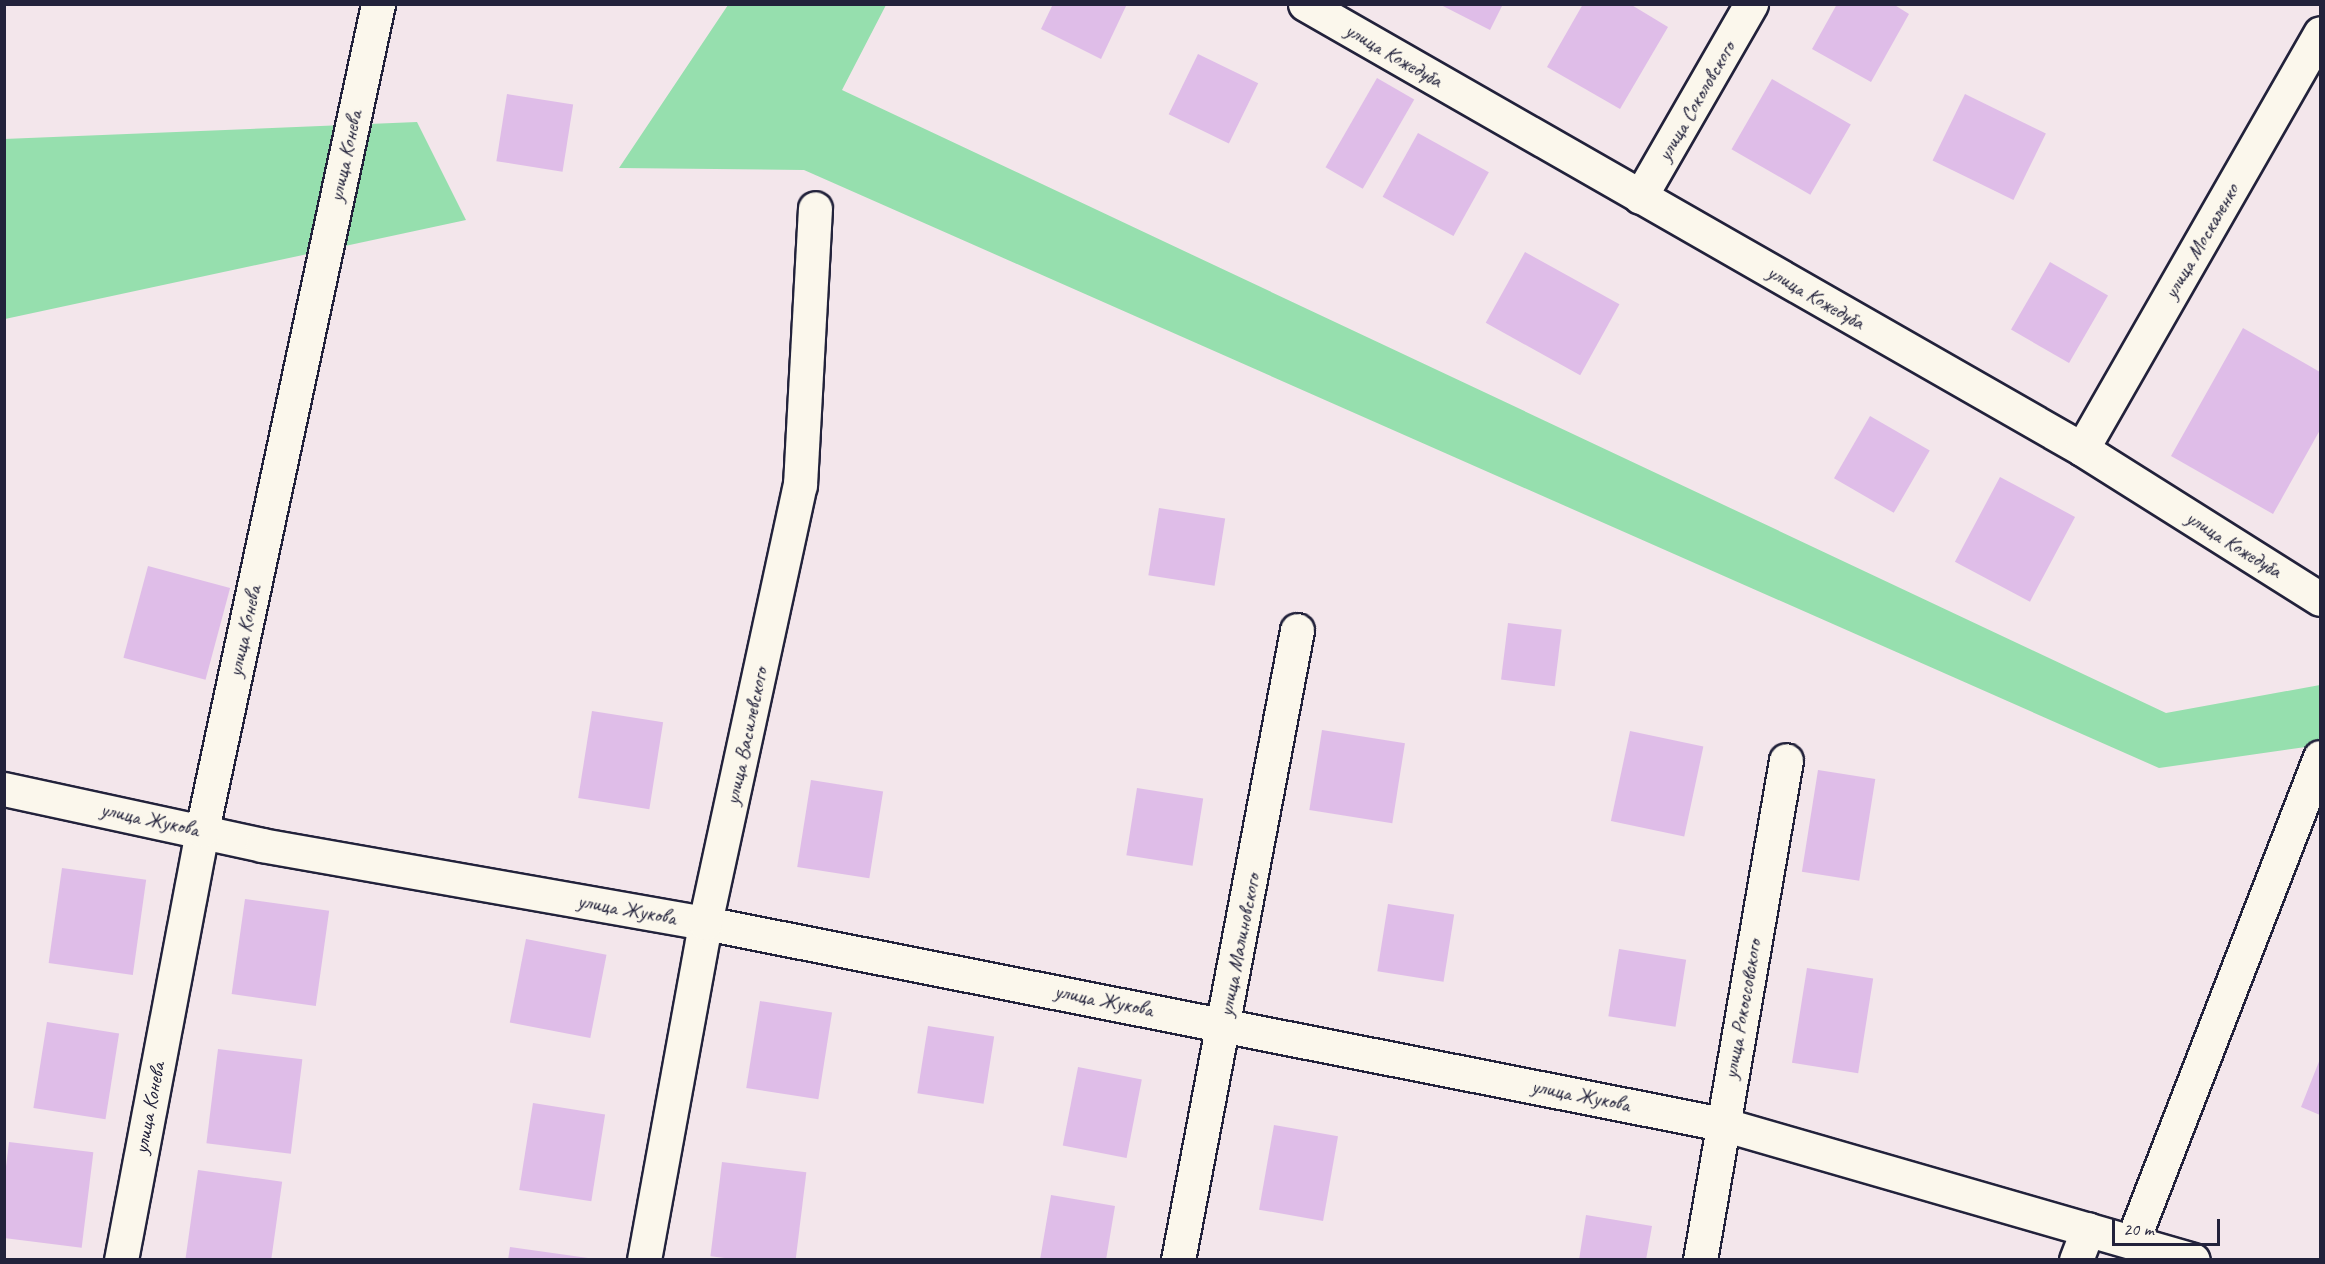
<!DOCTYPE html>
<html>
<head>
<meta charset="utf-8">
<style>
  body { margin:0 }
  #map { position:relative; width:2325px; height:1264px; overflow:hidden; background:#f3e6eb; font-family:Caveat,sans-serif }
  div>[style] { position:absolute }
  .green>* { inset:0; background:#96dfae }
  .building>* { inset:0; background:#dfbde8; transform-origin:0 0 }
  .roads { filter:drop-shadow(2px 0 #22223b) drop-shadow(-2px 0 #22223b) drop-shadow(0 2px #22223b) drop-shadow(0 -2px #22223b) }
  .minor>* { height:33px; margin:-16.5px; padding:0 16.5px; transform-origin:16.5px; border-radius:16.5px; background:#fbf7ec }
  span { translate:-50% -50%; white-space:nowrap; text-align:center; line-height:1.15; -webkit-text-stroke:4.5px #fbf7ec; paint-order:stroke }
  .street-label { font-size:21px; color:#22223b }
  .frame { position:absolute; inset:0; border:6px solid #22223b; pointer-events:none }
  .scale { position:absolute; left:2112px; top:1219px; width:108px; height:27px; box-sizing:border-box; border:3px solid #22223b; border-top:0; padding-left:8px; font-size:18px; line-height:21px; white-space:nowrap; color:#22223b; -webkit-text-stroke:4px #fbf7ec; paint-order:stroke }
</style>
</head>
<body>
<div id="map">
  <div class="green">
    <i style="clip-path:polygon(728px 5px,886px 5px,842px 90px,2166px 713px,2320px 685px,2320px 745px,2159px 768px,804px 170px,619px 168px)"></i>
    <i style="clip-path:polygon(417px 122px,466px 220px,5px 319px,4px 139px)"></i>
  </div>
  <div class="building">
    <i style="clip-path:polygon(1053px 4px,1127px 4px,1101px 59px,1041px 29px)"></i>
    <i style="clip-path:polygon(1439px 4px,1503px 4px,1490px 30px)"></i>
    <i style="clip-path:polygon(1583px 4px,1630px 4px,1668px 27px,1620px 109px,1547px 67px)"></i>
    <i style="clip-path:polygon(1837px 4px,1893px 4px,1909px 14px,1871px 82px,1812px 49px)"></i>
    <i style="left:1198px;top:54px;width:67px;height:67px;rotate:26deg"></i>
    <i style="left:1377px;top:78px;width:43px;height:103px;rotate:30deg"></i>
    <i style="left:1772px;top:79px;width:91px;height:81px;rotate:30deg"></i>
    <i style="left:507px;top:94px;width:67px;height:68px;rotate:9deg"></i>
    <i style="left:1965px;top:94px;width:90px;height:74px;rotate:26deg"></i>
    <i style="left:1418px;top:133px;width:81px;height:73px;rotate:29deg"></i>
    <i style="left:1525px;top:252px;width:108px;height:81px;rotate:29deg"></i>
    <i style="left:2050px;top:262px;width:67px;height:78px;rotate:30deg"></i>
    <i style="clip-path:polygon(2243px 328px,2320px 372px,2320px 430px,2273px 514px,2171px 456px)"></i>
    <i style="left:1870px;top:416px;width:69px;height:72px;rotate:30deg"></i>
    <i style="left:2000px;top:477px;width:85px;height:96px;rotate:28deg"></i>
    <i style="left:1159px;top:508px;width:67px;height:68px;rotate:9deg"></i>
    <i style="left:148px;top:566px;width:85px;height:95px;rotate:15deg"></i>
    <i style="left:1508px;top:623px;width:54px;height:57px;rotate:7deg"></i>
    <i style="left:592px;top:711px;width:72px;height:88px;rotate:9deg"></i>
    <i style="left:1322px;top:730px;width:84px;height:81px;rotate:9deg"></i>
    <i style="left:1630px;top:731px;width:75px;height:92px;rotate:12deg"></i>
    <i style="left:1818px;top:770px;width:58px;height:103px;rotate:9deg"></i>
    <i style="left:811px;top:780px;width:73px;height:88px;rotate:9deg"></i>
    <i style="left:1137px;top:788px;width:67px;height:68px;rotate:9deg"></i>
    <i style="left:62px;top:868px;width:85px;height:96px;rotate:8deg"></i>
    <i style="left:245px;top:899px;width:85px;height:96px;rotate:8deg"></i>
    <i style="left:1388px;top:904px;width:67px;height:68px;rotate:9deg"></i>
    <i style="left:526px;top:939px;width:82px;height:85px;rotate:11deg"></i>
    <i style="left:1619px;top:949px;width:68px;height:68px;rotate:9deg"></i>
    <i style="left:1807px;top:968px;width:67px;height:96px;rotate:9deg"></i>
    <i style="left:760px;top:1001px;width:73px;height:88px;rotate:9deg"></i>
    <i style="left:47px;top:1022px;width:73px;height:87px;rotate:9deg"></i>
    <i style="left:928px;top:1026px;width:67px;height:68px;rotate:9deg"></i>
    <i style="left:218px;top:1049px;width:85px;height:95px;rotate:7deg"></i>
    <i style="clip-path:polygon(2320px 1059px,2320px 1115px,2301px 1107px)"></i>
    <i style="left:1078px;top:1067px;width:65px;height:80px;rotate:11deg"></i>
    <i style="left:533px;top:1103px;width:73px;height:88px;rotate:9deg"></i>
    <i style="left:1274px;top:1125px;width:65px;height:86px;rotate:10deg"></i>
    <i style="left:9px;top:1142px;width:85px;height:96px;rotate:7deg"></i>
    <i style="left:722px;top:1162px;width:85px;height:95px;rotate:7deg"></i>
    <i style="left:198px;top:1170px;width:85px;height:91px;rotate:8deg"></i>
    <i style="clip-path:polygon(1051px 1195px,1115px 1206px,1106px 1260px,1040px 1260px)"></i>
    <i style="clip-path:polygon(1586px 1215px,1652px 1226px,1646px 1260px,1579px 1260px)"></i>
    <i style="clip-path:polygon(510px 1247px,588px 1258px,588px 1260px,508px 1260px)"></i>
  </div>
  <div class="roads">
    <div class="minor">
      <i style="left:1305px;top:4px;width:895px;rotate:29.8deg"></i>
      <i style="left:2082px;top:449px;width:281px;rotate:32.2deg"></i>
      <i style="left:1640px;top:197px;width:223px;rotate:-60.1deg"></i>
      <i style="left:2082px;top:449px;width:479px;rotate:-60.2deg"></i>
      <i style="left:4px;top:789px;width:264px;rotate:12.2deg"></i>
      <i style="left:262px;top:845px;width:450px;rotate:10deg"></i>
      <i style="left:705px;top:923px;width:1037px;rotate:11.18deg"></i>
      <i style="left:1722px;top:1124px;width:490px;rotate:16.1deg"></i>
      <i style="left:2132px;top:1242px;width:520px;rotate:-68.81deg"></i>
      <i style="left:121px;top:1260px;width:438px;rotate:-79.3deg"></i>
      <i style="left:202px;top:830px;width:845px;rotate:-77.97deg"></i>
      <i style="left:644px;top:1260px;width:342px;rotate:-79.7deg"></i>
      <i style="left:705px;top:923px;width:448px;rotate:-77.8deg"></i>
      <i style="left:800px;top:485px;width:277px;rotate:-86.9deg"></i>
      <i style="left:1178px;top:1260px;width:641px;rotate:-79.3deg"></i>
      <i style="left:1700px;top:1260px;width:507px;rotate:-80.24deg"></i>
      <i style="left:2076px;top:1260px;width:33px;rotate:-69deg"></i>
    </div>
  </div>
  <div class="street-label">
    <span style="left:1394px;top:55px;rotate:30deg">улица Кожедуба</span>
    <span style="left:1696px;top:101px;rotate:-60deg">улица Соколовского</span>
    <span style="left:345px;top:156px;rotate:-78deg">улица Конева</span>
    <span style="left:2201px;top:241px;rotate:-60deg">улица Москаленко</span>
    <span style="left:1816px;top:297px;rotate:30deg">улица Кожедуба</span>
    <span style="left:2234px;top:544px;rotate:32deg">улица Кожедуба</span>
    <span style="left:244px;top:631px;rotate:-78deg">улица Конева</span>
    <span style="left:746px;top:736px;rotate:-78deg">улица Василевского</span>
    <span style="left:150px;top:819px;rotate:12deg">улица Жукова</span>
    <span style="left:627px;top:909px;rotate:10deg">улица Жукова</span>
    <span style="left:1239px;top:945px;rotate:-79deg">улица Малиновского</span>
    <span style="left:1104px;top:1000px;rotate:11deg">улица Жукова</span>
    <span style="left:1742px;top:1009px;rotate:-80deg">улица Рокоссовского</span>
    <span style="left:1581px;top:1095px;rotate:11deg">улица Жукова</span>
    <span style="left:149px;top:1108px;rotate:-79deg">улица Конева</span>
  </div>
  <div class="frame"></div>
  <div class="scale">20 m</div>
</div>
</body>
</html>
